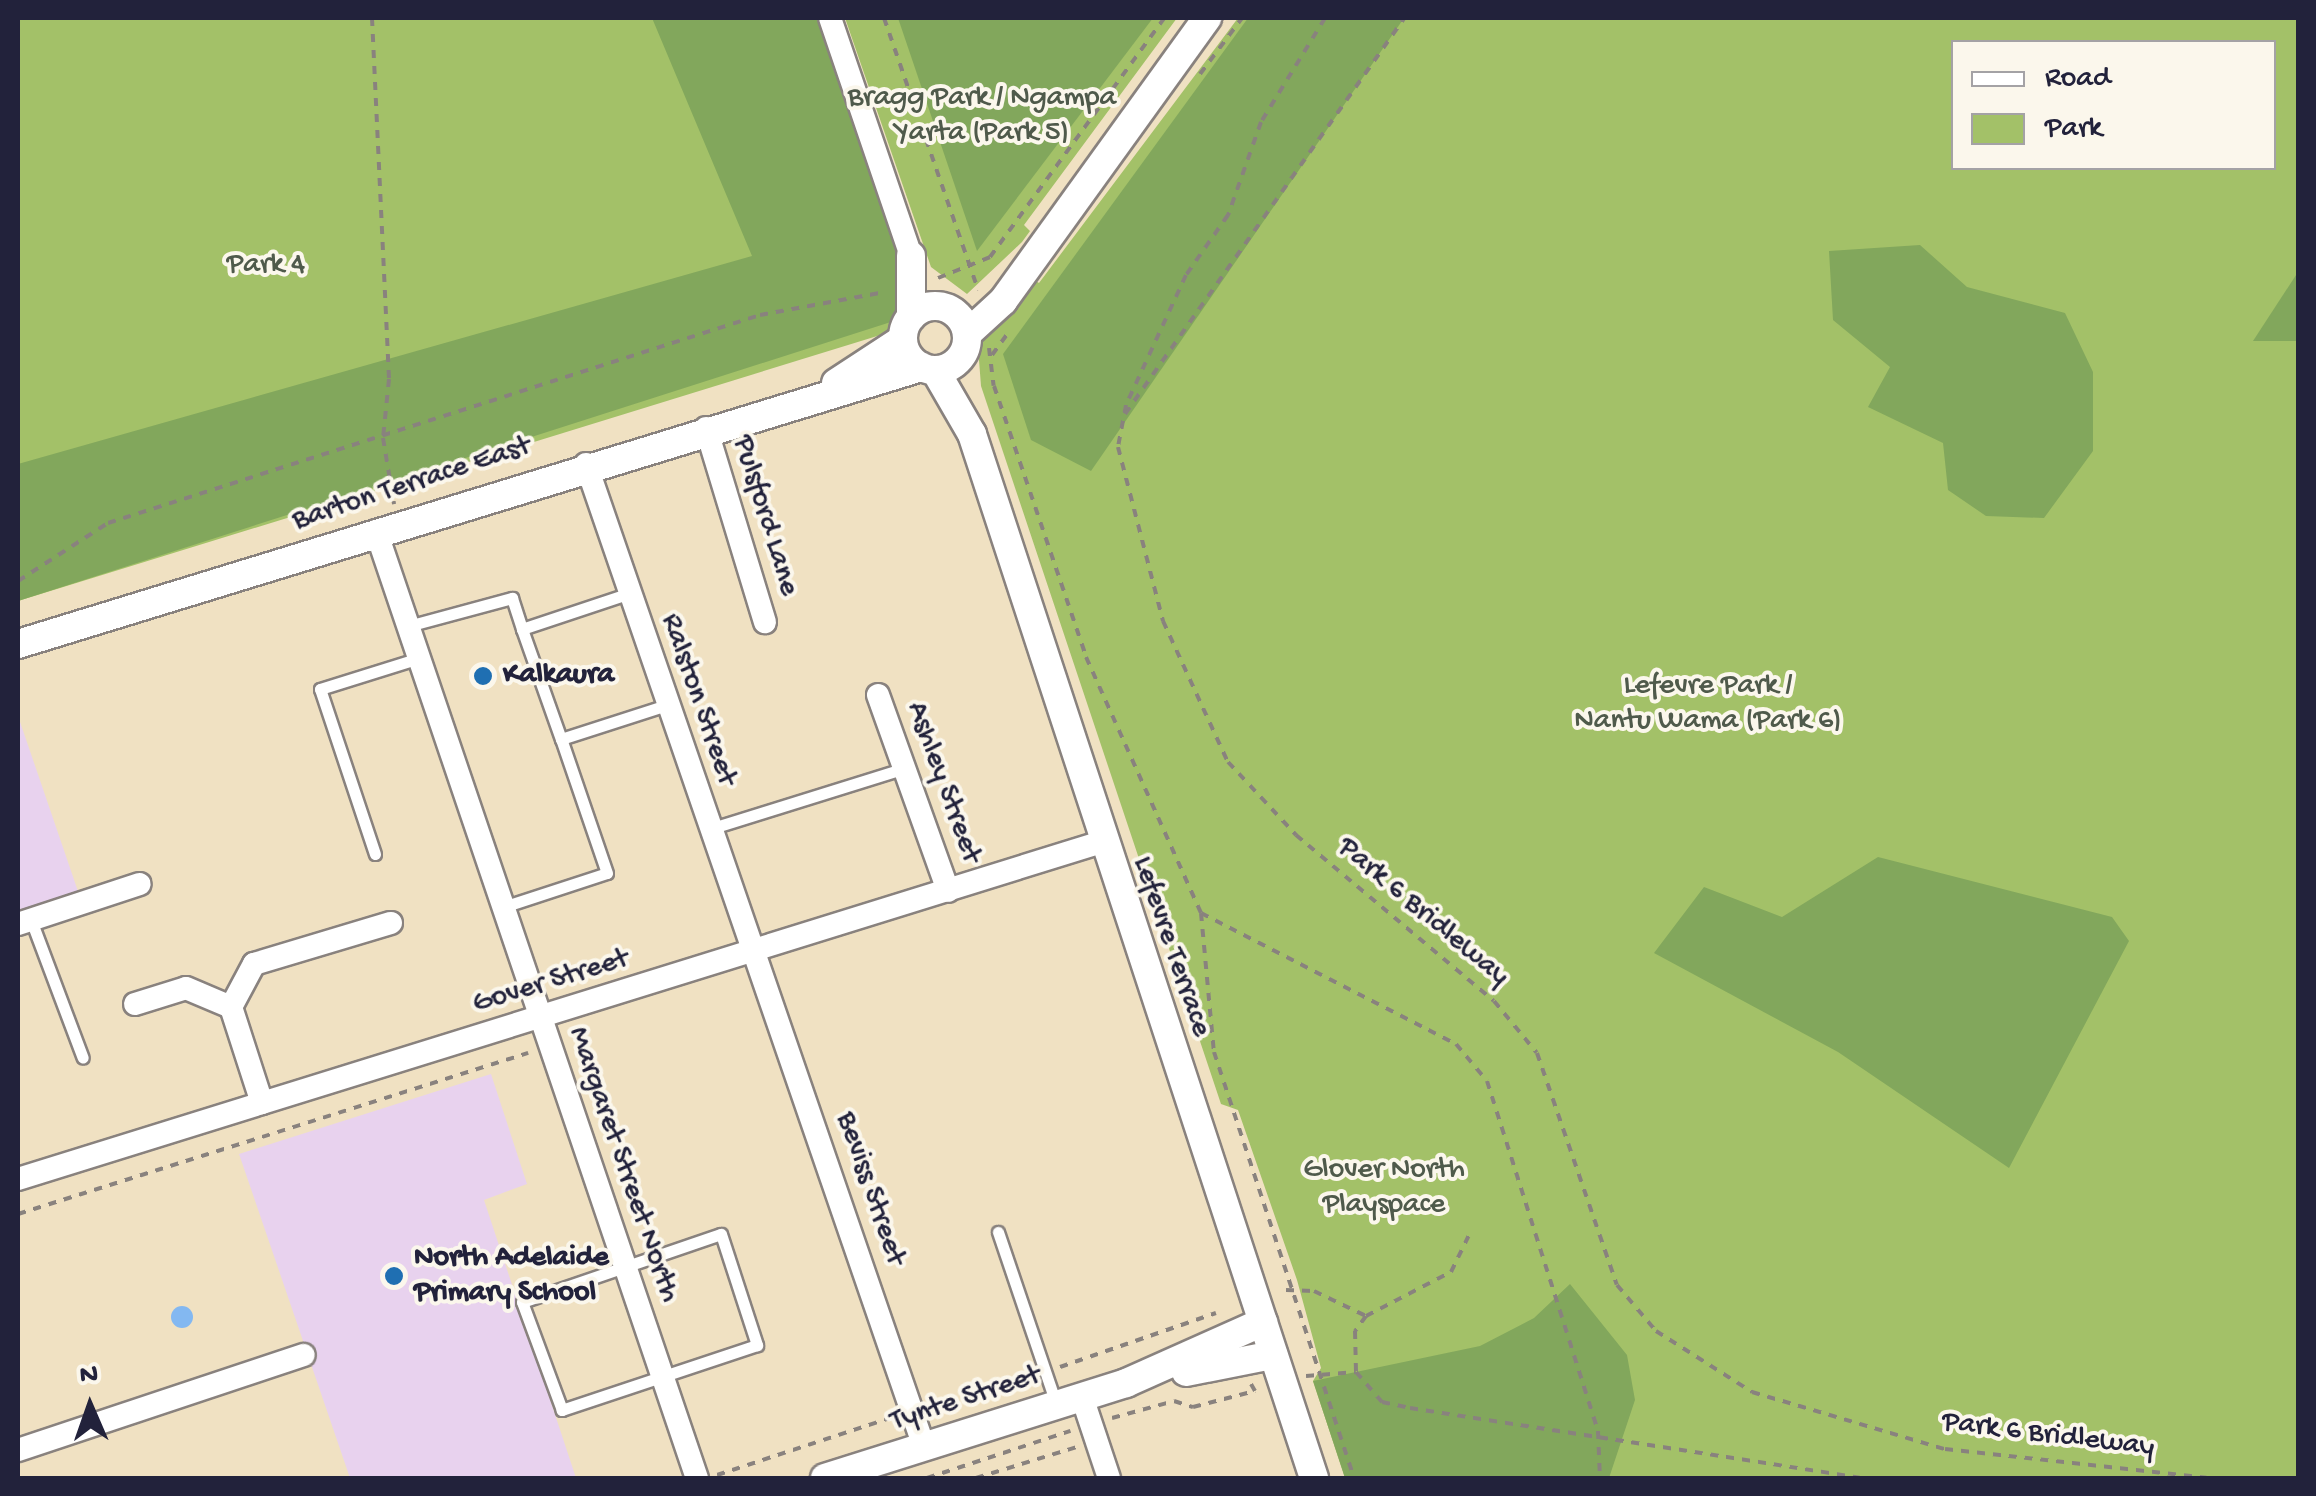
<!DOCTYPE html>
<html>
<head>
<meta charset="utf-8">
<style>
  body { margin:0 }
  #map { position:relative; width:2316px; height:1496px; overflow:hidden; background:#f0e1c2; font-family:"Gochi Hand",sans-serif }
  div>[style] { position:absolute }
  .built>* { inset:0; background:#e8d2ee }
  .green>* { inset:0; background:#a3c168 }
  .forest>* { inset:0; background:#82a75c }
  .water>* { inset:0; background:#83b8f1 }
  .round { border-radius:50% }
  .path>* { height:4px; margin-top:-2px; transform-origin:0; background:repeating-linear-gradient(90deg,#89827e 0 8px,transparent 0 16px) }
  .roads { filter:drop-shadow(2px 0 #89827e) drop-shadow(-2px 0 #89827e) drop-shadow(0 2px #89827e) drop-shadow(0 -2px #89827e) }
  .service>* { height:11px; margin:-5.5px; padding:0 5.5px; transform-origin:5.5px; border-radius:5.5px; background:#fff }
  .minor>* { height:22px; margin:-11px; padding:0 11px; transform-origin:11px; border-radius:11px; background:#fff }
  .tertiary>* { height:28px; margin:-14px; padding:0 14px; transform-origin:14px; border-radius:14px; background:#fff }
  .tertiary>.ring { margin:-14px; padding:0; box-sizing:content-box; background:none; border:28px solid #fff; border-radius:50% }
  .dots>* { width:28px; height:28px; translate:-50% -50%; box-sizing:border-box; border:5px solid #fbf7ec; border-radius:50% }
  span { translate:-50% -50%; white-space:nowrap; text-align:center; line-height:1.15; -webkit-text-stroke:8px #fbf7ec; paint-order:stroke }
  .park-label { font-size:30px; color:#4f5a4b }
  .street-label { font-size:30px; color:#22223b }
  .poi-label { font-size:30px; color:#22223b; font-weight:700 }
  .left { translate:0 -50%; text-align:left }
  .frame { position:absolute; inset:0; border:20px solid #22223b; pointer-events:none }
  .legend { position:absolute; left:1951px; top:40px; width:325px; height:130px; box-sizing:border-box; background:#fbf7ec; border:2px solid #a4a2a5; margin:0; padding:12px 18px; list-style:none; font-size:30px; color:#22223b }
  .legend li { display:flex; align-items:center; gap:20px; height:50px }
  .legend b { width:50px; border:2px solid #a4a2a5 }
  .north { position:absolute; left:40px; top:1356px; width:100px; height:100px; -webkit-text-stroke:8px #fbf7ec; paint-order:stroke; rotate:358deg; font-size:28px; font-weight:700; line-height:40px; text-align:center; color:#22223b }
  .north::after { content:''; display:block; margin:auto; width:35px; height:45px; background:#22223b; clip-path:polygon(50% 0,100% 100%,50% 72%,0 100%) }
</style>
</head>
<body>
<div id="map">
  <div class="built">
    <i style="clip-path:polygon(18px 716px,82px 903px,18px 924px)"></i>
    <i style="clip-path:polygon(491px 1074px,527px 1184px,484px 1200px,576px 1478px,350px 1478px,239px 1154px)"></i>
  </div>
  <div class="green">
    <i style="clip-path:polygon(18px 18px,827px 18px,904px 297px,887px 333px,18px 601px)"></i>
    <i style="clip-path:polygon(845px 18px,1177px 18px,1024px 225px,1030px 231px,1022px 242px,967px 294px,931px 267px)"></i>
    <i style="clip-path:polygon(evenodd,1238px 18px,2298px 18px,2298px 1478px,1345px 1478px,1313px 1381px,1321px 1368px,1297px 1280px,1238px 1110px,1221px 1104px,981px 386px,977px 334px,1030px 277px,1039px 283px,1238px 18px,1954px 42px,2274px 42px,2274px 168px,1954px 168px,1954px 42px)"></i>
  </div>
  <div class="forest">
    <i style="clip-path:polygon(652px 18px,827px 18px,907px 256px,894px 321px,18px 601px,18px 464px,752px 256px)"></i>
    <i style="clip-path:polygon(898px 18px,1153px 18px,977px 251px)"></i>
    <i style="clip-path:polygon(1248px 18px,1404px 18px,1091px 471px,1031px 440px,1003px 354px)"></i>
    <i style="clip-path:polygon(1920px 245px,1967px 287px,2065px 313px,2093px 372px,2093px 451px,2044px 518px,1986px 516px,1948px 490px,1943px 443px,1868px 407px,1890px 367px,1833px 320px,1829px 251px)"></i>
    <i style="clip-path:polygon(2298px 272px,2298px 341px,2253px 341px)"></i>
    <i style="clip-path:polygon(1878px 857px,2112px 917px,2129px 941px,2009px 1168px,1838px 1052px,1654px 953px,1704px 887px,1782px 917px)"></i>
    <i style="clip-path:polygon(1570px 1284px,1627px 1355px,1635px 1400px,1609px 1478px,1345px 1478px,1313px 1381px,1480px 1346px,1534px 1318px)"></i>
  </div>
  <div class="water">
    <i class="round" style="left:171px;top:1306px;width:22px;height:22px"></i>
  </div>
  <div class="path">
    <i style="left:372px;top:18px;width:361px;rotate:87.3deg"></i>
    <i style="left:389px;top:379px;width:59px;rotate:95.8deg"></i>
    <i style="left:383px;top:438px;width:67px;rotate:80.5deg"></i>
    <i style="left:884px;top:18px;width:288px;rotate:70.9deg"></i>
    <i style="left:1325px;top:18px;width:122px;rotate:121.6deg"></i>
    <i style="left:1261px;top:122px;width:99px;rotate:109.5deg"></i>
    <i style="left:1228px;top:215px;width:73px;rotate:125deg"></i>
    <i style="left:1186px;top:275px;width:143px;rotate:114.8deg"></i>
    <i style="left:1126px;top:405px;width:43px;rotate:100.8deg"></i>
    <i style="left:1118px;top:447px;width:180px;rotate:75.5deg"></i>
    <i style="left:1163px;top:621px;width:155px;rotate:65.3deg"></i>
    <i style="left:1228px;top:762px;width:100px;rotate:47deg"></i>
    <i style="left:1296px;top:835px;width:258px;rotate:40deg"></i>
    <i style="left:1494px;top:1001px;width:67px;rotate:50.4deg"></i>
    <i style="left:1537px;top:1053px;width:245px;rotate:71deg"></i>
    <i style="left:1617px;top:1285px;width:60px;rotate:49.7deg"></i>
    <i style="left:1656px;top:1331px;width:114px;rotate:32.4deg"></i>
    <i style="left:1752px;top:1392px;width:201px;rotate:16.5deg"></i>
    <i style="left:1945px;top:1449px;width:263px;rotate:6.3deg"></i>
    <i style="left:1200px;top:74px;width:70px;rotate:-53.1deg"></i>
    <i style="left:938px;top:278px;width:56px;rotate:-22deg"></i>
    <i style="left:990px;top:257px;width:296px;rotate:-53.9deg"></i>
    <i style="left:989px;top:348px;width:38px;rotate:83deg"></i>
    <i style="left:994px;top:386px;width:286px;rotate:71.2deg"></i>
    <i style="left:1086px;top:657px;width:281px;rotate:65.8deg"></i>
    <i style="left:1201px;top:913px;width:140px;rotate:84.7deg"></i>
    <i style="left:1214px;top:1052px;width:448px;rotate:71.8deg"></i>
    <i style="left:992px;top:355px;width:26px;rotate:-54deg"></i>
    <i style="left:1125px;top:414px;width:484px;rotate:-54.8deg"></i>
    <i style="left:18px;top:581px;width:107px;rotate:-32.8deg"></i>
    <i style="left:108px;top:523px;width:684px;rotate:-17.69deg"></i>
    <i style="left:760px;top:315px;width:127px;rotate:-10.4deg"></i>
    <i style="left:1201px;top:913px;width:287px;rotate:27.2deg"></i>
    <i style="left:1456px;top:1044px;width:48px;rotate:50deg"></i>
    <i style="left:1487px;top:1081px;width:367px;rotate:72.4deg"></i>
    <i style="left:1598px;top:1431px;width:47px;rotate:87.6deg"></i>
    <i style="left:18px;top:1214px;width:535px;rotate:-17.52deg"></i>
    <i style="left:1286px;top:1290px;width:28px;rotate:2deg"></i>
    <i style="left:1314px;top:1291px;width:58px;rotate:25.7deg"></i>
    <i style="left:1366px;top:1316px;width:19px;rotate:126deg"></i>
    <i style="left:1355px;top:1331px;width:41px;rotate:88.6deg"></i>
    <i style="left:1366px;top:1316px;width:96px;rotate:-27.4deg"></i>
    <i style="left:1451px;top:1272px;width:46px;rotate:-64deg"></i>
    <i style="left:1060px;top:1367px;width:165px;rotate:-19.1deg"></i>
    <i style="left:1306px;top:1376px;width:50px;rotate:-4.6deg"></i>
    <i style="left:1356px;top:1372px;width:40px;rotate:49deg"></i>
    <i style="left:1382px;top:1402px;width:29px;rotate:12deg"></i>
    <i style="left:1410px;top:1408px;width:455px;rotate:8.8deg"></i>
    <i style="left:930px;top:1405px;width:105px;rotate:-16.5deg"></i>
    <i style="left:1112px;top:1418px;width:64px;rotate:-15.3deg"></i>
    <i style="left:1174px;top:1401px;width:20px;rotate:18deg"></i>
    <i style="left:1193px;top:1407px;width:64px;rotate:-14.5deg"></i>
    <i style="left:1255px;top:1391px;width:8px;rotate:-120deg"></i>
    <i style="left:717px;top:1475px;width:185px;rotate:-18.2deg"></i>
    <i style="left:927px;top:1478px;width:151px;rotate:-18.2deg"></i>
    <i style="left:976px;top:1478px;width:106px;rotate:-17.1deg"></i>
  </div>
  <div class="roads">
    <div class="service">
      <i style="left:630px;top:593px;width:114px;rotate:161.6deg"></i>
      <i style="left:522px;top:629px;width:117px;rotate:70.5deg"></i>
      <i style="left:561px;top:739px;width:111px;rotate:-17.8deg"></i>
      <i style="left:408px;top:626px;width:108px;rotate:-15.1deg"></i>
      <i style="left:512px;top:598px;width:33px;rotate:72deg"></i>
      <i style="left:709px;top:829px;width:205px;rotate:-17.3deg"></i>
      <i style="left:375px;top:854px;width:174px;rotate:-108.4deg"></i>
      <i style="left:320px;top:689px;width:104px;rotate:-17.4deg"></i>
      <i style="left:503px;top:907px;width:109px;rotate:-18.1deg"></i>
      <i style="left:607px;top:873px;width:142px;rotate:-108.9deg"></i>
      <i style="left:31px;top:920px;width:147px;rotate:69.4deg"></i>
      <i style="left:998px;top:1232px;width:181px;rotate:71.3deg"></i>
      <i style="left:721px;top:1234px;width:117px;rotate:72deg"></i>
      <i style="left:757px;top:1345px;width:206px;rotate:161.6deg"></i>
      <i style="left:562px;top:1410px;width:115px;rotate:-110.3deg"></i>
      <i style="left:522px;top:1302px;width:210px;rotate:-18.9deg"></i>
    </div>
    <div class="minor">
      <i style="left:830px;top:18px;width:251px;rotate:71.2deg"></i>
      <i style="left:706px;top:428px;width:203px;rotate:73.1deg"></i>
      <i style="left:586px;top:464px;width:1039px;rotate:71.02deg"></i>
      <i style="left:376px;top:531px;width:1000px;rotate:71.28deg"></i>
      <i style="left:878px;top:695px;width:208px;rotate:70.3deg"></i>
      <i style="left:18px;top:924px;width:128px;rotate:-18.2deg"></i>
      <i style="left:135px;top:1004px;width:53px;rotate:-17.4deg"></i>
      <i style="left:186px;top:988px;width:49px;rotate:22.9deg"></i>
      <i style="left:231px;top:1007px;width:101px;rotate:72.1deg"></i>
      <i style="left:231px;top:1007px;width:49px;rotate:-61.9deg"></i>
      <i style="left:254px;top:964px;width:143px;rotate:-16.7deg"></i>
      <i style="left:18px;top:1179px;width:1134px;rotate:-17.28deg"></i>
      <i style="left:1082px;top:1397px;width:85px;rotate:71.6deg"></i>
      <i style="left:18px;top:1450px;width:301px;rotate:-18.4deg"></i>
    </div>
    <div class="tertiary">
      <i style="left:911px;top:256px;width:61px;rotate:90deg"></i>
      <i class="ring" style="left:903px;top:306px;width:36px;height:36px"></i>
      <i style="left:967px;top:334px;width:49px;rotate:-42.5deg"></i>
      <i style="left:1003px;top:301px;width:349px;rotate:-54.2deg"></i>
      <i style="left:935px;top:370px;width:74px;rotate:60deg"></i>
      <i style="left:972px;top:434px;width:1099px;rotate:71.86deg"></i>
      <i style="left:836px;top:383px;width:80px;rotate:-33.3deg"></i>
      <i style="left:18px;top:644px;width:945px;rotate:-17.05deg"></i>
      <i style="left:1186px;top:1372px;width:89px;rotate:-11.1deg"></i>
      <i style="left:825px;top:1478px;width:316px;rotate:-17.5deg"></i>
      <i style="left:1126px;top:1383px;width:150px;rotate:-24deg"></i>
    </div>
  </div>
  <div class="dots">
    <i style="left:483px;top:676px;background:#1f6fb2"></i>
    <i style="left:394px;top:1276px;background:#1f6fb2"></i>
  </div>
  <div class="park-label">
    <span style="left:982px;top:116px">Bragg Park / Ngampa<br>Yarta (Park 5)</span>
    <span style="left:266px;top:266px">Park 4</span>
    <span style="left:1708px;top:704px">Lefevre Park /<br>Nantu Wama (Park 6)</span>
    <span style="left:1384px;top:1188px">Glover North<br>Playspace</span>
  </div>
  <div class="street-label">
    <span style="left:412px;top:485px;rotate:-18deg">Barton Terrace East</span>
    <span style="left:764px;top:516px;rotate:73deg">Pulsford Lane</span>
    <span style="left:697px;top:700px;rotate:71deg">Ralston Street</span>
    <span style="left:942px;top:783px;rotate:70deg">Ashley Street</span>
    <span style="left:1422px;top:913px;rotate:40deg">Park 6 Bridleway</span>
    <span style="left:1170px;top:947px;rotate:71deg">Lefevre Terrace</span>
    <span style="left:551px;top:983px;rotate:-17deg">Gover Street</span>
    <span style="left:622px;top:1165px;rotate:71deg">Margaret Street North</span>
    <span style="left:869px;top:1189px;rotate:71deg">Beviss Street</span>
    <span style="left:966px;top:1400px;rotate:-18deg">Tynte Street</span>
    <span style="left:2048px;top:1436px;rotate:7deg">Park 6 Bridleway</span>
  </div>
  <div class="poi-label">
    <span class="left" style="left:503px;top:676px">Kalkaura</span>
    <span class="left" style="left:414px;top:1276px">North Adelaide<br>Primary School</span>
  </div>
  <div class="frame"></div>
  <ul class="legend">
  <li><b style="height:12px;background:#fff"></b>Road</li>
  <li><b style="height:28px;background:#a3c168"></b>Park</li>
  </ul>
  <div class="north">N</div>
</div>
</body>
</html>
